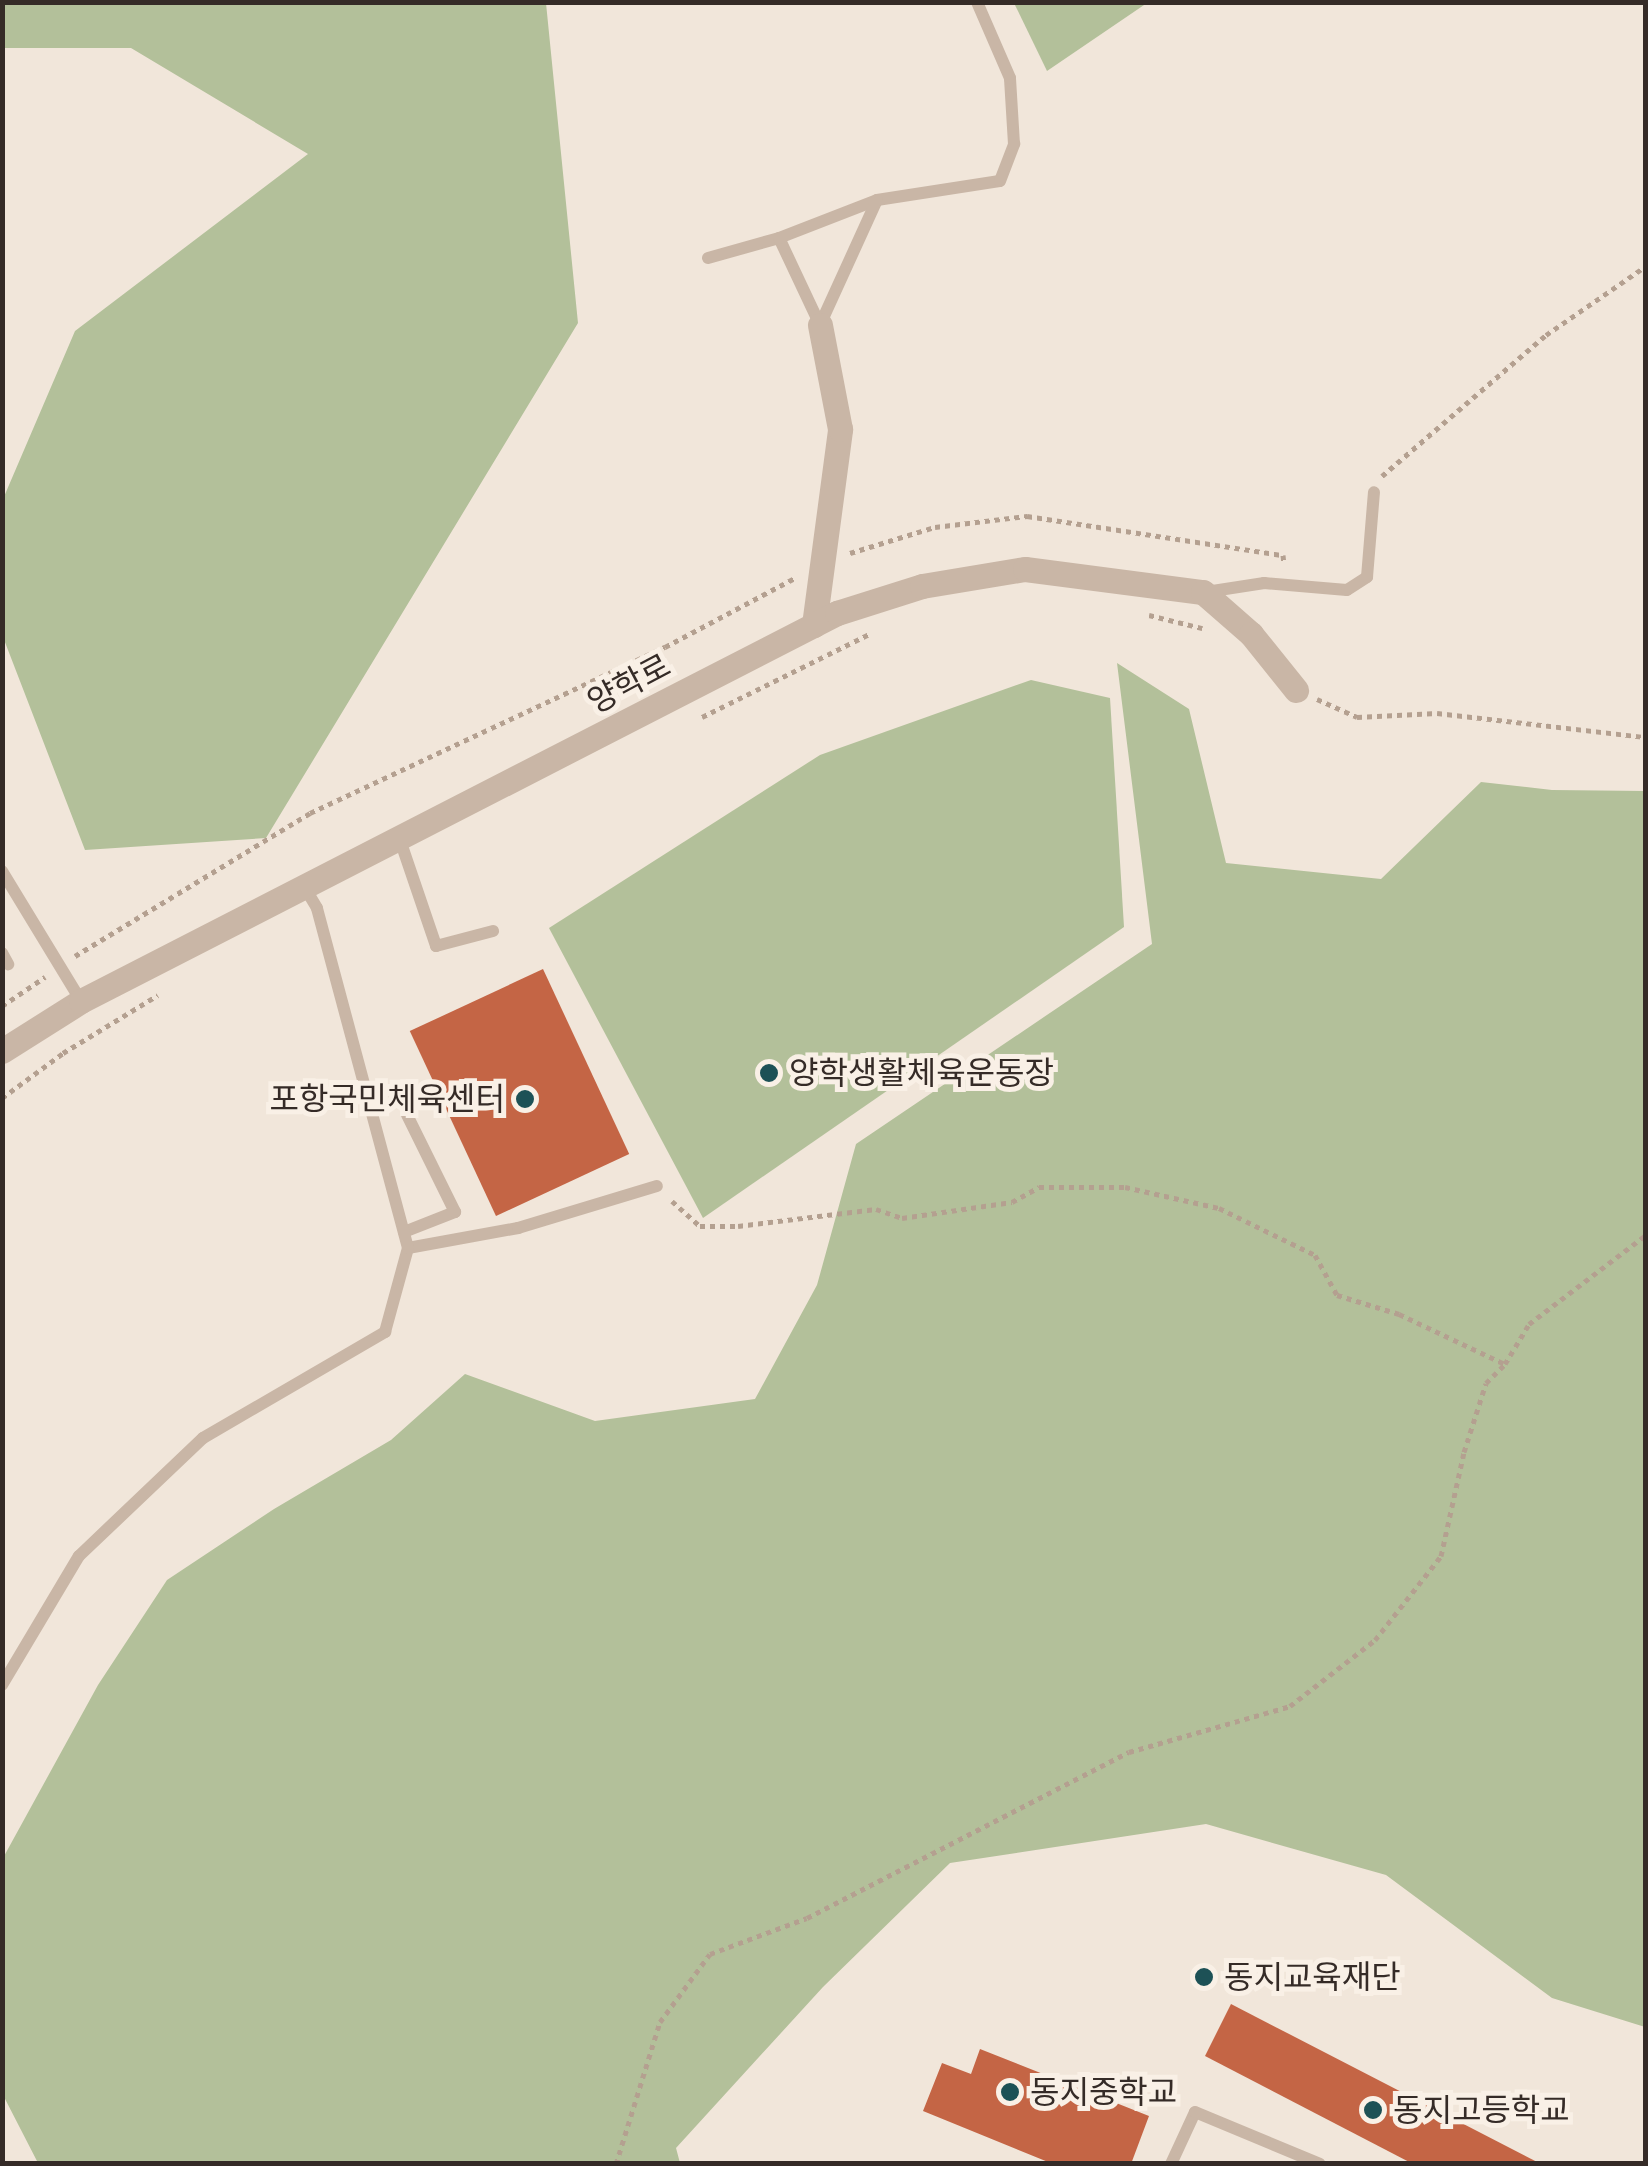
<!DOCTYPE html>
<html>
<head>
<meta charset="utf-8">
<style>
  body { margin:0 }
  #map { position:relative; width:1648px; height:2166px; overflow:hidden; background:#f1e6da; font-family:Roboto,"Noto Sans KR",sans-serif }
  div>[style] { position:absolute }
  .green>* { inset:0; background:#b3c09a }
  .building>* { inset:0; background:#c46545; transform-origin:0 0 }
  .path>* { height:5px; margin-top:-2.5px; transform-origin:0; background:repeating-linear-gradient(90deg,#b4a090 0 5px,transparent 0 10px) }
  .lane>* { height:12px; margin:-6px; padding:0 6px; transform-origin:6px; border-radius:6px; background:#c9b6a6 }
  .street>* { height:25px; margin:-12.5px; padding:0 12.5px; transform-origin:12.5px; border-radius:12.5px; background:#c9b6a6 }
  .dots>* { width:28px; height:28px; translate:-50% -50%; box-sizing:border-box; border:5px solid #f9f0e6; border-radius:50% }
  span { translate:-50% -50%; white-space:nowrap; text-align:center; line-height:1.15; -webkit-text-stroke:10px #f9f0e6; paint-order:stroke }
  .street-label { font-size:32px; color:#352b27 }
  .poi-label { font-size:32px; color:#352b27 }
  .left { translate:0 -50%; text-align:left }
  .right { translate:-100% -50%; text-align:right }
  .frame { position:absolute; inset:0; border:5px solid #352b27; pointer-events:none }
</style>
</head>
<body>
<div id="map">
  <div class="green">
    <i style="clip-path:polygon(3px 2px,546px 3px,578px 323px,266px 838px,85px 850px,3px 637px,3px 499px,75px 331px,308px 154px,131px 48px,3px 48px)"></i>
    <i style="clip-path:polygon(1014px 3px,1147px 3px,1047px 71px)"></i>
    <i style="clip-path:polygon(1117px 663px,1189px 709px,1226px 863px,1381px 879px,1481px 782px,1552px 790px,1645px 791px,1645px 2027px,1552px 1998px,1386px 1875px,1206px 1824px,950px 1863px,823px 1987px,676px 2148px,680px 2163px,38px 2163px,3px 2095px,3px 1858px,98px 1685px,167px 1580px,274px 1509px,391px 1440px,465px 1374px,595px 1421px,755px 1399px,817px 1285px,856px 1144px,1152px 944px)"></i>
    <i style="clip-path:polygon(1031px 680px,1110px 698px,1124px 927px,703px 1218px,549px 928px,820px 755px)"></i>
  </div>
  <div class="building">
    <i style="left:543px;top:969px;width:204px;height:147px;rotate:65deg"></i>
    <i style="clip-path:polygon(1231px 2004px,1541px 2164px,1413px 2164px,1205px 2056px)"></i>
    <i style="clip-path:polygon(980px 2049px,1149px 2116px,1131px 2164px,1053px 2164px,923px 2111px,942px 2063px,971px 2074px)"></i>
  </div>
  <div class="path">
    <i style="left:1382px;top:476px;width:216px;rotate:-40.7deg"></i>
    <i style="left:1546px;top:335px;width:121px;rotate:-34.6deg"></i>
    <i style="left:850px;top:553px;width:89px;rotate:-17deg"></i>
    <i style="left:935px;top:527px;width:93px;rotate:-6.8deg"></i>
    <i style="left:1027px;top:516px;width:259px;rotate:8.7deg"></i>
    <i style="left:1283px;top:555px;width:9px;rotate:84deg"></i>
    <i style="left:1149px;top:615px;width:55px;rotate:13.8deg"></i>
    <i style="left:1317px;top:699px;width:44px;rotate:24.2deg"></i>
    <i style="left:1357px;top:717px;width:80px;rotate:-2.9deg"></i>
    <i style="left:1437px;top:713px;width:210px;rotate:6.6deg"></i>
    <i style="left:702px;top:717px;width:189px;rotate:-26.4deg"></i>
    <i style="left:75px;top:956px;width:275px;rotate:-31.3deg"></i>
    <i style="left:310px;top:813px;width:392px;rotate:-25.1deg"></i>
    <i style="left:665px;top:647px;width:147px;rotate:-28deg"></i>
    <i style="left:2px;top:1006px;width:52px;rotate:-34deg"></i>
    <i style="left:2px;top:1098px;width:76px;rotate:-36.4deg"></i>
    <i style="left:63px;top:1053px;width:111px;rotate:-31.4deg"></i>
    <i style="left:672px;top:1201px;width:38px;rotate:42deg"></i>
    <i style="left:700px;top:1226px;width:38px"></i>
    <i style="left:738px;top:1226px;width:139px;rotate:-7deg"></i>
    <i style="left:876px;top:1209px;width:28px;rotate:19deg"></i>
    <i style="left:902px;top:1218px;width:111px;rotate:-8.3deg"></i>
    <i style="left:1012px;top:1202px;width:31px;rotate:-29deg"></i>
    <i style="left:1039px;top:1187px;width:86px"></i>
    <i style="left:1125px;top:1187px;width:96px;rotate:12.6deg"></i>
    <i style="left:1219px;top:1208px;width:107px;rotate:26.1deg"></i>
    <i style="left:1315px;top:1255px;width:46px;rotate:61.2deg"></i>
    <i style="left:1337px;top:1295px;width:65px;rotate:17deg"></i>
    <i style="left:1399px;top:1314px;width:117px;rotate:25.3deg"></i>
    <i style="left:616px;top:2164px;width:149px;rotate:-72.8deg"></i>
    <i style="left:660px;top:2022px;width:84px;rotate:-53.7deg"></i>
    <i style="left:710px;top:1954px;width:103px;rotate:-20.4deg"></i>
    <i style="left:807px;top:1918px;width:362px;rotate:-27.3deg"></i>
    <i style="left:1129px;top:1752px;width:167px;rotate:-15.9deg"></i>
    <i style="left:1290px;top:1706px;width:108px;rotate:-37.8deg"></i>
    <i style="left:1375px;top:1640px;width:107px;rotate:-51.8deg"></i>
    <i style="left:1441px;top:1556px;width:107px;rotate:-77.5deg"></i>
    <i style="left:1464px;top:1452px;width:72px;rotate:-72.3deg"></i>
    <i style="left:1486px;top:1383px;width:27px;rotate:-45deg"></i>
    <i style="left:1505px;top:1364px;width:47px;rotate:-59deg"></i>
    <i style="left:1529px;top:1324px;width:147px;rotate:-37.3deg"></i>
  </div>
  <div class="lane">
    <i style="left:708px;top:258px;width:74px;rotate:-15.7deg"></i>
    <i style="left:820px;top:325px;width:96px;rotate:-115.2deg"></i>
    <i style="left:779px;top:238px;width:105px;rotate:-21.2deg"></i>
    <i style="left:877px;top:200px;width:124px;rotate:-8.8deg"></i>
    <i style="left:1000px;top:181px;width:40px;rotate:-69deg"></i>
    <i style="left:1014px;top:144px;width:66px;rotate:-93.5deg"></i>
    <i style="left:1010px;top:78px;width:83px;rotate:-113.5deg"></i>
    <i style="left:820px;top:325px;width:137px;rotate:-65.5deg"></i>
    <i style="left:1206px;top:592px;width:59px;rotate:-8.8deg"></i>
    <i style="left:1264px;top:583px;width:83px;rotate:4.8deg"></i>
    <i style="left:1347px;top:590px;width:24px;rotate:-33deg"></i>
    <i style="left:1367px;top:577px;width:85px;rotate:-85.3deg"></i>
    <i style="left:400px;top:840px;width:112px;rotate:71.2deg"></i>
    <i style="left:436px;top:946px;width:59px;rotate:-14.7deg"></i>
    <i style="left:2px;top:871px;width:152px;rotate:58.7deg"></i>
    <i style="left:2px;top:953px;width:13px;rotate:61deg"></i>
    <i style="left:404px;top:1232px;width:55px;rotate:-21.4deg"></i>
    <i style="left:455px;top:1212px;width:108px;rotate:-116.3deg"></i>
    <i style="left:408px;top:1248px;width:112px;rotate:-10.3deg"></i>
    <i style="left:518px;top:1228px;width:145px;rotate:-16.8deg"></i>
    <i style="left:2px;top:1685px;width:150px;rotate:-59.2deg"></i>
    <i style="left:79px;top:1556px;width:171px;rotate:-43.6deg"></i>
    <i style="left:203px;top:1438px;width:211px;rotate:-30.2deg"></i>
    <i style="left:385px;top:1332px;width:87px;rotate:-74.7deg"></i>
    <i style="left:408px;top:1248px;width:352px;rotate:-105deg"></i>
    <i style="left:317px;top:908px;width:26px;rotate:-121deg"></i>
    <i style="left:1171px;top:2164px;width:57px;rotate:-65.2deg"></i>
    <i style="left:1195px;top:2112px;width:135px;rotate:22.6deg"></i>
  </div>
  <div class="street">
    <i style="left:814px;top:625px;width:198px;rotate:-82.4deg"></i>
    <i style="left:840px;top:429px;width:106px;rotate:-100.9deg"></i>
    <i style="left:2px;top:1051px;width:93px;rotate:-32.3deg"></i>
    <i style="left:81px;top:1001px;width:850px;rotate:-27.17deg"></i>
    <i style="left:837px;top:613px;width:89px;rotate:-17.6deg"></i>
    <i style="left:922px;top:586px;width:104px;rotate:-9.4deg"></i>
    <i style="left:1025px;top:569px;width:179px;rotate:7.4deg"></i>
    <i style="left:1203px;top:592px;width:64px;rotate:41.2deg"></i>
    <i style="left:1251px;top:634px;width:72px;rotate:51.2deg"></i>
  </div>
  <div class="dots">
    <i style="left:769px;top:1073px;background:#1d5156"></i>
    <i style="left:525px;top:1099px;background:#1d5156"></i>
    <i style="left:1204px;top:1977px;background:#1d5156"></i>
    <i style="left:1010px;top:2092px;background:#1d5156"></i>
    <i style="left:1373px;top:2110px;background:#1d5156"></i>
  </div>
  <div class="street-label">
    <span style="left:629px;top:684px;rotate:-28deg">양학로</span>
  </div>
  <div class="poi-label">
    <span class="left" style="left:789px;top:1073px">양학생활체육운동장</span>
    <span class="right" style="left:505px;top:1099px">포항국민체육센터</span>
    <span class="left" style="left:1224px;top:1977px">동지교육재단</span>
    <span class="left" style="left:1030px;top:2092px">동지중학교</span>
    <span class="left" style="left:1393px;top:2110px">동지고등학교</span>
  </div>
  <div class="frame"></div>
</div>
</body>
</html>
